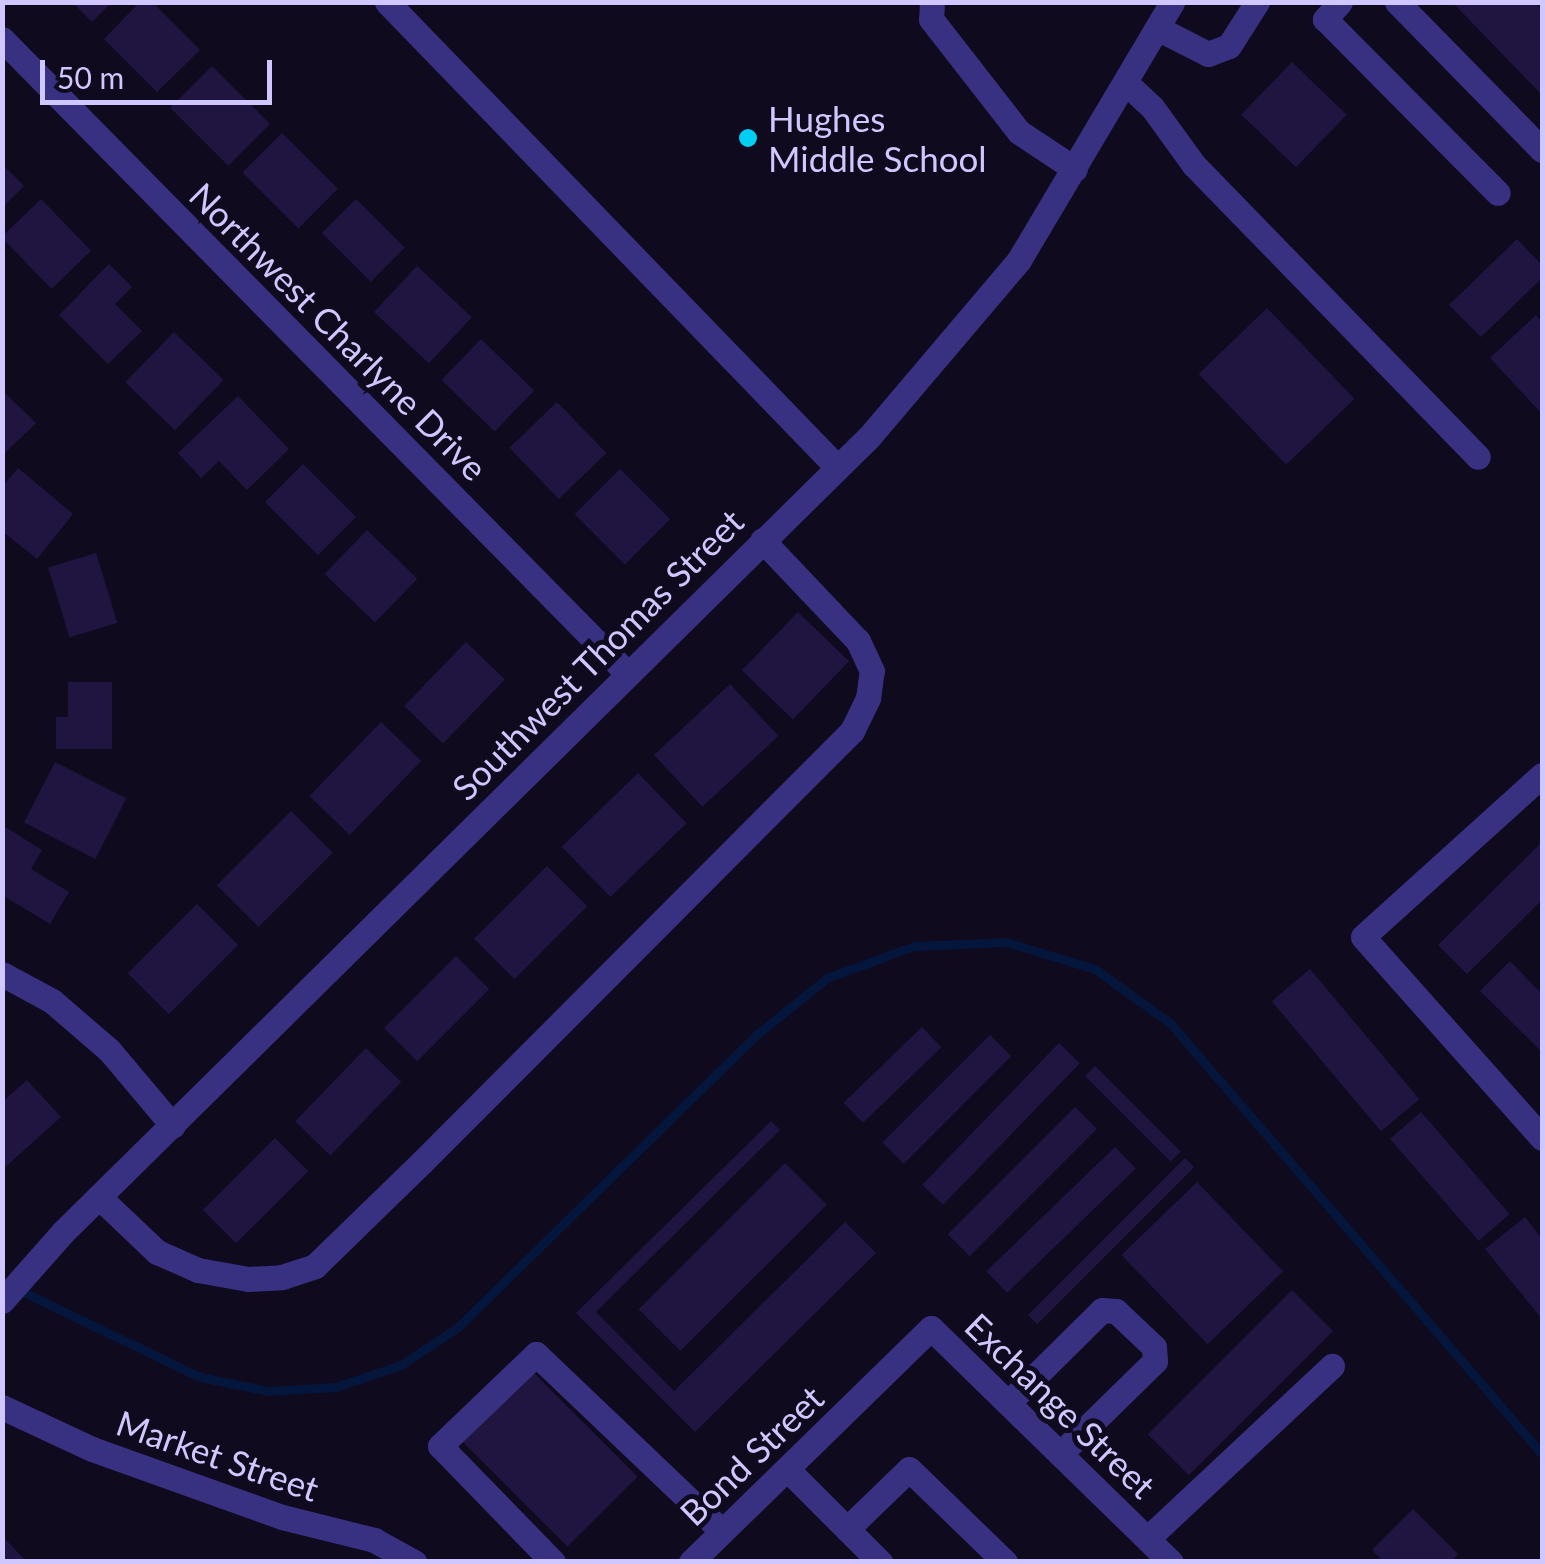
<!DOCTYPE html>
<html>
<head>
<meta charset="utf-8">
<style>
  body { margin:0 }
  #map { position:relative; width:1545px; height:1564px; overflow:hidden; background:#0f0a1e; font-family:Lato,sans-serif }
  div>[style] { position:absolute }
  .stream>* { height:9px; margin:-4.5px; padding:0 4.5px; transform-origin:4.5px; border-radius:4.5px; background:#05163c }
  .building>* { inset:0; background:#201540; transform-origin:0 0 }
  .minor>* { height:25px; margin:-12.5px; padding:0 12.5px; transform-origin:12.5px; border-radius:12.5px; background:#383181 }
  .dots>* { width:28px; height:28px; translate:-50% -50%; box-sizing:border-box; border:5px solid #0f0a1e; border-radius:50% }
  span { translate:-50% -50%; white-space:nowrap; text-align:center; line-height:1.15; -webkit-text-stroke:10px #0f0a1e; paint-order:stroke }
  .poi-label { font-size:35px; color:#d0c7ff }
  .left { translate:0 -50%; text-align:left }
  .street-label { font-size:35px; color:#d0c7ff }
  .frame { position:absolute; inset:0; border:5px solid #d0c7ff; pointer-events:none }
  .scale { position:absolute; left:40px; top:60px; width:232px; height:45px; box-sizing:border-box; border:5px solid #d0c7ff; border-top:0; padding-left:12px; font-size:30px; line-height:35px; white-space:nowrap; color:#d0c7ff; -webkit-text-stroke:8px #0f0a1e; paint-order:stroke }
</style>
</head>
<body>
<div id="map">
  <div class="stream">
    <i style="left:19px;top:1290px;width:201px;rotate:25.7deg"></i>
    <i style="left:200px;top:1377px;width:69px;rotate:11.6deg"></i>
    <i style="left:268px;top:1391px;width:68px;rotate:-3.4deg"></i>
    <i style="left:336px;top:1387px;width:69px;rotate:-18.7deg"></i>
    <i style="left:401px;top:1365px;width:69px;rotate:-33.7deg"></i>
    <i style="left:458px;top:1327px;width:416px;rotate:-44.4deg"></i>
    <i style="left:755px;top:1036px;width:92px;rotate:-38.9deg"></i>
    <i style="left:827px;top:978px;width:93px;rotate:-20.2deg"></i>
    <i style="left:914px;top:946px;width:92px;rotate:-2.5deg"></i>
    <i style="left:1006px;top:942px;width:93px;rotate:16.9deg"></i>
    <i style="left:1095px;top:969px;width:92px;rotate:35.8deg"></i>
    <i style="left:1170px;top:1023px;width:569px;rotate:49.2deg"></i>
  </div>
  <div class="building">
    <i style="clip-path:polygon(72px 2px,112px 2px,92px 22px)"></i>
    <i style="clip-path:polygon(140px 2px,152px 2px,200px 50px,157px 92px,104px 39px)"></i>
    <i style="clip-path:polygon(1452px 2px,1535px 2px,1542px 10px,1542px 95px)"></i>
    <i style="left:1292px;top:62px;width:76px;height:73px;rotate:44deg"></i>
    <i style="left:212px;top:66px;width:82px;height:59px;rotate:45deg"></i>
    <i style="left:282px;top:133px;width:79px;height:56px;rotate:45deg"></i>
    <i style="clip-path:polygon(2px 164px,24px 186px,2px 208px)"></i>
    <i style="left:41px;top:199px;width:72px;height:55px;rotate:46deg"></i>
    <i style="left:356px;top:199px;width:69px;height:48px;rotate:45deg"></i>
    <i style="clip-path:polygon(1517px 239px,1542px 265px,1542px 278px,1481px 337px,1449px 305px)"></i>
    <i style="clip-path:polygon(109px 264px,132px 287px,115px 304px,142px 331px,108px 364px,59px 315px)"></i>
    <i style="left:417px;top:266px;width:75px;height:63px;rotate:43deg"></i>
    <i style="left:1267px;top:308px;width:126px;height:95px;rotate:46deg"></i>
    <i style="clip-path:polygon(1536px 315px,1542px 322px,1542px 414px,1490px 358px)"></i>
    <i style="left:174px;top:332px;width:69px;height:70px;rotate:44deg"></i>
    <i style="left:481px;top:339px;width:74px;height:57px;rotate:44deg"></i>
    <i style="clip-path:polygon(2px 390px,36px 423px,2px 456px)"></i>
    <i style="clip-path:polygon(238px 396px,289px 449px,247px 490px,219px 461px,201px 478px,178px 453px)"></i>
    <i style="left:557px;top:402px;width:71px;height:66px;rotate:46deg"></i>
    <i style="left:303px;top:464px;width:75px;height:54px;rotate:45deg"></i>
    <i style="clip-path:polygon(18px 468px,73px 514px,37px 559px,2px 531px,2px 487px)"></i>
    <i style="left:620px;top:469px;width:71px;height:64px;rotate:45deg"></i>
    <i style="left:367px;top:530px;width:70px;height:61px;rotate:44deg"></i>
    <i style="left:96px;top:553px;width:73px;height:50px;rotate:73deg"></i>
    <i style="left:798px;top:612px;width:71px;height:81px;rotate:44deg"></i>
    <i style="left:466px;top:642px;width:54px;height:89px;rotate:44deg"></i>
    <i style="clip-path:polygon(68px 682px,112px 682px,112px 749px,56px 749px,56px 717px,68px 717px)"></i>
    <i style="left:730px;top:684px;width:71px;height:104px;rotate:47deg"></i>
    <i style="left:381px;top:722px;width:56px;height:103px;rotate:44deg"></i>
    <i style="left:55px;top:762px;width:80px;height:68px;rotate:27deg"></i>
    <i style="left:638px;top:773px;width:70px;height:106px;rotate:46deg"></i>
    <i style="left:291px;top:811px;width:59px;height:105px;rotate:45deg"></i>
    <i style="clip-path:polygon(2px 825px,42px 850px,31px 869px,69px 892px,50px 924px,2px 895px)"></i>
    <i style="clip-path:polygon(1542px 842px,1542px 900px,1467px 974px,1438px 945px)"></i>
    <i style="left:547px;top:866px;width:57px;height:103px;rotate:45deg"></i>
    <i style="left:197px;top:904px;width:58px;height:98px;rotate:45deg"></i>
    <i style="left:456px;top:956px;width:47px;height:102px;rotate:45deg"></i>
    <i style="clip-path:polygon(1510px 961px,1542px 994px,1542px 1052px,1480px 991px)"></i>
    <i style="left:1310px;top:969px;width:170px;height:50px;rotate:50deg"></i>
    <i style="left:922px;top:1027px;width:28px;height:109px;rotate:46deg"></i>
    <i style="left:990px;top:1035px;width:30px;height:152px;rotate:45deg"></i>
    <i style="left:1059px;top:1043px;width:29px;height:197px;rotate:44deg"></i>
    <i style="left:366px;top:1048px;width:49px;height:102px;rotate:44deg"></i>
    <i style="left:1095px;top:1066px;width:121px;height:14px;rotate:45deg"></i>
    <i style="clip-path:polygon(27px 1080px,61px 1117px,2px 1170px,2px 1102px)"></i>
    <i style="left:1075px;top:1107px;width:31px;height:180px;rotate:45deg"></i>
    <i style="left:1421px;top:1112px;width:135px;height:41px;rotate:49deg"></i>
    <i style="clip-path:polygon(771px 1121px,780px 1130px,596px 1312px,674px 1391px,845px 1222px,876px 1253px,695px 1432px,576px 1313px)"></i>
    <i style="left:275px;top:1138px;width:47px;height:102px;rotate:45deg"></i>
    <i style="left:1115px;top:1147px;width:30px;height:179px;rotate:46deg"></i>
    <i style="left:1185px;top:1158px;width:13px;height:222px;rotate:45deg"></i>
    <i style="left:785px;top:1163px;width:59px;height:207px;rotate:45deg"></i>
    <i style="left:1197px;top:1182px;width:124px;height:105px;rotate:46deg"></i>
    <i style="clip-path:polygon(1525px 1217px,1542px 1239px,1542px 1319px,1485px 1249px)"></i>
    <i style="left:1292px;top:1290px;width:58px;height:204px;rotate:45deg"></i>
    <i style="left:533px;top:1372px;width:148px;height:99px;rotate:45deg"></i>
    <i style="clip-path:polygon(1413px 1509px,1458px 1554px,1451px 1562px,1384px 1562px,1372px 1550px)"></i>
    <i style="clip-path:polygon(5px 1539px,27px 1562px,2px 1562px)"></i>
  </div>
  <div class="minor">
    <i style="left:387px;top:2px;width:647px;rotate:45.94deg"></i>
    <i style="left:932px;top:2px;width:17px;rotate:93deg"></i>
    <i style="left:931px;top:19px;width:143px;rotate:52.1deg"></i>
    <i style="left:1019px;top:132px;width:67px;rotate:33.5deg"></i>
    <i style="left:1340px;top:2px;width:23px;rotate:131deg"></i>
    <i style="left:1325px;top:19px;width:245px;rotate:45.2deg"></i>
    <i style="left:1397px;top:2px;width:207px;rotate:45.6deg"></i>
    <i style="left:1157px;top:28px;width:57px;rotate:27deg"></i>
    <i style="left:1208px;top:54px;width:22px;rotate:-21deg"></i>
    <i style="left:1229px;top:46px;width:52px;rotate:-57.5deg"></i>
    <i style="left:2px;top:39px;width:889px;rotate:45.41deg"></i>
    <i style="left:1126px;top:83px;width:35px;rotate:43deg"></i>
    <i style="left:1152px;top:107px;width:72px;rotate:54.1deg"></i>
    <i style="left:1194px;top:165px;width:407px;rotate:45.8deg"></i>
    <i style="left:1542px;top:775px;width:241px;rotate:137.9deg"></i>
    <i style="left:1363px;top:937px;width:269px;rotate:48.3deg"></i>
    <i style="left:2px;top:974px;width:57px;rotate:28.4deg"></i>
    <i style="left:52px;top:1001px;width:75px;rotate:40.7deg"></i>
    <i style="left:109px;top:1050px;width:99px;rotate:49.9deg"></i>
    <i style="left:99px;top:1197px;width:80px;rotate:43.5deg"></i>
    <i style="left:157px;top:1252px;width:45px;rotate:23.7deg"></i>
    <i style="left:198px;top:1270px;width:51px;rotate:10.2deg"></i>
    <i style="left:248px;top:1279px;width:34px;rotate:-3deg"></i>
    <i style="left:282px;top:1277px;width:35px;rotate:-18deg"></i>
    <i style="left:315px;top:1266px;width:149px;rotate:-44.2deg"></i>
    <i style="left:422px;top:1162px;width:609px;rotate:-45.07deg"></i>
    <i style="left:852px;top:731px;width:37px;rotate:-64deg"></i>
    <i style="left:868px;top:698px;width:27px;rotate:-82deg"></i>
    <i style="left:872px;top:671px;width:33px;rotate:-115deg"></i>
    <i style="left:858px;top:641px;width:139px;rotate:-133.5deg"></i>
    <i style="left:2px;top:1301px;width:92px;rotate:-48.5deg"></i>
    <i style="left:63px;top:1232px;width:1132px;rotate:-44.61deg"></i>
    <i style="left:869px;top:437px;width:232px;rotate:-49.7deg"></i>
    <i style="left:1019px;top:260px;width:300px;rotate:-59.3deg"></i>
    <i style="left:1008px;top:1403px;width:132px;rotate:-44.7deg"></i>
    <i style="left:1102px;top:1310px;width:14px;rotate:4deg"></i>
    <i style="left:1116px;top:1311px;width:52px;rotate:43.5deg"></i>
    <i style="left:1154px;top:1347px;width:14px;rotate:86deg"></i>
    <i style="left:1155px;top:1361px;width:133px;rotate:135.6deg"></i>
    <i style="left:2px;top:1407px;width:99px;rotate:25deg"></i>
    <i style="left:92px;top:1449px;width:202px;rotate:19.7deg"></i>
    <i style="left:282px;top:1517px;width:95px;rotate:14deg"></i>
    <i style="left:374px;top:1540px;width:46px;rotate:28.8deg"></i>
    <i style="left:787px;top:1469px;width:132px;rotate:45deg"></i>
    <i style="left:847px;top:1529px;width:86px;rotate:-44.1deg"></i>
    <i style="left:909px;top:1469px;width:134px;rotate:44.1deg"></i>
    <i style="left:1148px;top:1538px;width:252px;rotate:-43.1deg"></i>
    <i style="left:553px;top:1562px;width:162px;rotate:-134.2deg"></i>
    <i style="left:440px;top:1446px;width:133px;rotate:-43.8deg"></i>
    <i style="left:536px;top:1354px;width:257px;rotate:43.6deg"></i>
    <i style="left:691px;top:1562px;width:335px;rotate:-44.3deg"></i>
    <i style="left:931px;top:1328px;width:335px;rotate:44.3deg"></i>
  </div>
  <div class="dots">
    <i style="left:748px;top:138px;background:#00cef2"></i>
  </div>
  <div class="poi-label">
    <span class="left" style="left:768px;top:138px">Hughes<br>Middle School</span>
  </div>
  <div class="street-label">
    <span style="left:339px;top:331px;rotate:45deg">Northwest Charlyne Drive</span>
    <span style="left:597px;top:654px;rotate:-45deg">Southwest Thomas Street</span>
    <span style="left:1061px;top:1405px;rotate:44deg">Exchange Street</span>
    <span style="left:218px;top:1455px;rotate:19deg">Market Street</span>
    <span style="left:751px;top:1455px;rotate:-44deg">Bond Street</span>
  </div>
  <div class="frame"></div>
  <div class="scale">50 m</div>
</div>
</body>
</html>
